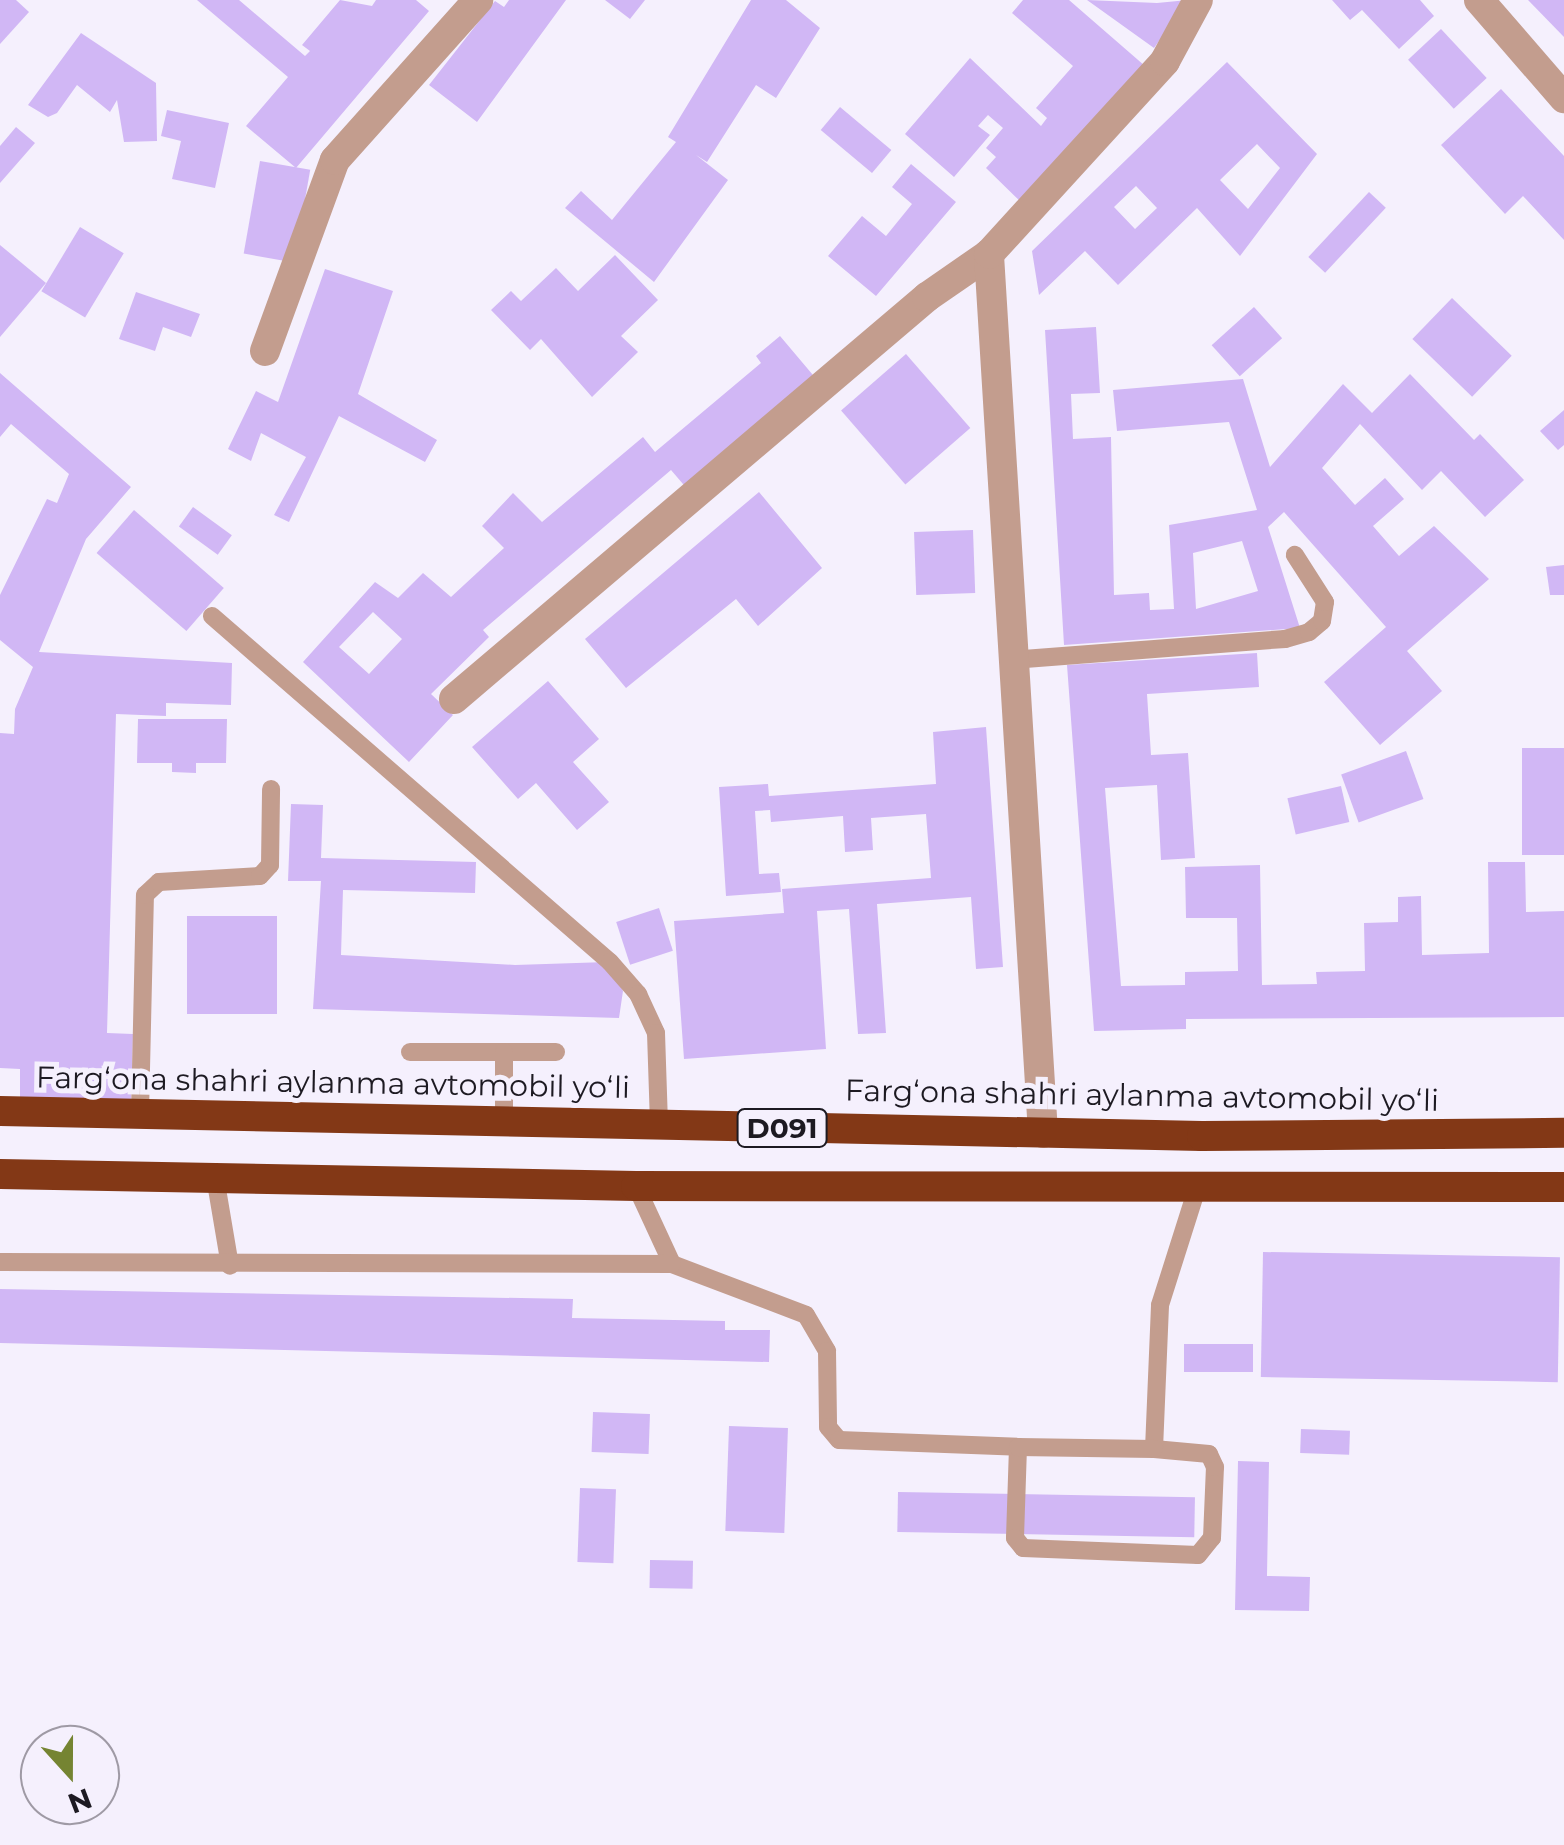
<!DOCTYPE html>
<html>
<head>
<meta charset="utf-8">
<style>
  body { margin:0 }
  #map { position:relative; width:1564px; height:1845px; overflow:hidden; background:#f5f0fd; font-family:Montserrat,sans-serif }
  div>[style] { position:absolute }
  .building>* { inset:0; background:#d1b7f5; transform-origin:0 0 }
  .lane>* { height:18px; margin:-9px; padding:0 9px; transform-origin:9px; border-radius:9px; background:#c39d8e }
  .street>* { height:30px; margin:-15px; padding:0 15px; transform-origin:15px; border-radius:15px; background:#c39d8e }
  .highway>* { height:30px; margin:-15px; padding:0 15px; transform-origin:15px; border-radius:15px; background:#833816 }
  span { translate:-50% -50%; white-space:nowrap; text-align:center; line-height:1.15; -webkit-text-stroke:10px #f5f0fd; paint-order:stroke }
  .shield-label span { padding:2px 8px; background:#f5f0fd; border:2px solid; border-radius:8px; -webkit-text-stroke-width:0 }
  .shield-label { font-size:28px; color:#1d1a22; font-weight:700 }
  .street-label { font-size:30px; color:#1d1a22 }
  .north { position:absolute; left:20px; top:1725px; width:100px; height:100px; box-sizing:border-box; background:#f5f0fd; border:2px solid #9f9aa5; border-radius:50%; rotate:159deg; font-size:28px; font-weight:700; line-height:40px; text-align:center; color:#1d1a22 }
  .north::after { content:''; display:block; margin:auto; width:35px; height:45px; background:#758432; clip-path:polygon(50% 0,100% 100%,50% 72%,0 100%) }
</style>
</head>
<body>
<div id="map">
  <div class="building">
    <i style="clip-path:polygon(0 0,16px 0,29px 12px,0 44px)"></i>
    <i style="clip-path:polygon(197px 0,239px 0,305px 56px,310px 51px,302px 45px,340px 0,372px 6px,376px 0,416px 0,429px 11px,296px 168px,246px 126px,288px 77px)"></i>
    <i style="clip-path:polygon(509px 0,566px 0,477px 122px,429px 85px,495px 1px,504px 7px)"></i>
    <i style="clip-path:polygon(605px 0,645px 0,630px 19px)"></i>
    <i style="clip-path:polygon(751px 0,786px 0,820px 28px,776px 98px,756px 85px,707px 162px,696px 155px,728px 180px,654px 282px,565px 208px,581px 191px,612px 220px,676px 142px,668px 137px)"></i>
    <i style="clip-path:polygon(1023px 0,1069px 0,1145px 66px,1024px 205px,986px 168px,996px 157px,986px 148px,1003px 128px,988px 115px,978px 126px,990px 135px,954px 177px,905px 134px,970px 58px,1041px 126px,1047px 118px,1036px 108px,1073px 66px,1012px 13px)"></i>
    <i style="clip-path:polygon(1087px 0,1157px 3px,1188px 0,1154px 48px)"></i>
    <i style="clip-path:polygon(1332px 0,1420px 0,1434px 16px,1399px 49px,1362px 10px,1350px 20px)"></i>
    <i style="clip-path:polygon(1528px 0,1564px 0,1564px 37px)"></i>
    <i style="left:1441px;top:29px;width:67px;height:45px;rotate:47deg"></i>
    <i style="clip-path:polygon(81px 33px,156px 83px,157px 141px,124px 142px,117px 100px,110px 112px,77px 85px,57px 113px,48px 117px,28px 105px)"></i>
    <i style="clip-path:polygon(evenodd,1227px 62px,1317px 154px,1240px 256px,1197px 208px,1118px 285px,1085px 251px,1039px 295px,1032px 251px,1227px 62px,1257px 144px,1280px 168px,1248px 209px,1220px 180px,1257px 144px,1227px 62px,1136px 186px,1157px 208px,1135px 229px,1114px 207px,1136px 186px)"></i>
    <i style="clip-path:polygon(1501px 89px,1564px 156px,1564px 240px,1523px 196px,1505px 214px,1441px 145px)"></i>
    <i style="left:840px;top:107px;width:67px;height:30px;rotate:40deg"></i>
    <i style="clip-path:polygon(167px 110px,229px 123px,215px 188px,172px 179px,181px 141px,161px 136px)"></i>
    <i style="clip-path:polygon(16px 127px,35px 143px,0 183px,0 146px)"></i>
    <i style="left:260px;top:161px;width:51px;height:94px;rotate:10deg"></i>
    <i style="clip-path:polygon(911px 164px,956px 202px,876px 296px,828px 256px,862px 216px,886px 236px,912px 204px,892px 187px)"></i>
    <i style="left:1369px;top:192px;width:23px;height:89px;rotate:43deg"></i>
    <i style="left:80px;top:227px;width:51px;height:75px;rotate:31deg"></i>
    <i style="clip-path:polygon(0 245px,46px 283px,0 337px)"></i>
    <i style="clip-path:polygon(615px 255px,658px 300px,621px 336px,638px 352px,592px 397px,541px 339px,530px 350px,491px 310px,511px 291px,521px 301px,556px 268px,578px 291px)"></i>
    <i style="clip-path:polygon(325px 269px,393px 291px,358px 394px,437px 440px,425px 462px,339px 416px,289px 522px,274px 515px,306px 457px,261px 433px,251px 461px,228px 449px,256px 391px,278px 402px)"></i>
    <i style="clip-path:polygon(136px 292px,200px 314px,191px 337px,163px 327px,155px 351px,119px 339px)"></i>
    <i style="left:1452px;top:298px;width:83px;height:57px;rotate:44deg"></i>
    <i style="left:1254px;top:307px;width:42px;height:57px;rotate:48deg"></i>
    <i style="clip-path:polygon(evenodd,1096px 327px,1100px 393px,1071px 394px,1073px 439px,1111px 437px,1114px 595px,1149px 593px,1150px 610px,1174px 609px,1169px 525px,1257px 510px,1229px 422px,1117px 431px,1113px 390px,1243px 379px,1270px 467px,1343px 384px,1372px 413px,1410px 374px,1474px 440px,1480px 434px,1524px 480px,1485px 517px,1441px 471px,1422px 490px,1360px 424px,1322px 468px,1355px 505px,1385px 478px,1404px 499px,1373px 526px,1399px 556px,1434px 526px,1489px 579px,1407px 651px,1442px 691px,1380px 745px,1324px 682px,1386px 627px,1284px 512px,1268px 527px,1300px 628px,1064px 645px,1045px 330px,1096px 327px,1242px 541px,1258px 591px,1196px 609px,1193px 553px,1242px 541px)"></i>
    <i style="clip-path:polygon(evenodd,780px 336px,818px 381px,689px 491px,671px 470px,483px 630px,489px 637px,431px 694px,453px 715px,409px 762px,303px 662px,375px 582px,398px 598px,423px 573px,451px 597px,504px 548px,482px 526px,513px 493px,542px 522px,643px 437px,655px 452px,761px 363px,756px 356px,780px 336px,373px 612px,402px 639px,369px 674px,339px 647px,373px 612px)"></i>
    <i style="left:906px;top:354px;width:98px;height:86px;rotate:49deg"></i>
    <i style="clip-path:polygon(0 373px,131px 487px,86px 539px,39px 652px,232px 663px,231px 705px,166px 703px,166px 716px,116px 714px,107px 1033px,133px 1034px,131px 1105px,20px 1102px,20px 1069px,0 1068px,0 733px,14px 734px,15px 709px,33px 667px,0 640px,0 595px,47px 499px,57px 503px,69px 474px,11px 424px,0 437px)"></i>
    <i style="clip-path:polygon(1564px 410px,1564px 445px,1558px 450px,1540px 431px)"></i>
    <i style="clip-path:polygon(759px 492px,822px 568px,758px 626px,736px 599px,626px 688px,585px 639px)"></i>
    <i style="left:193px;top:507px;width:48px;height:24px;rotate:36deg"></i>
    <i style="left:134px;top:510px;width:119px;height:57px;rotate:41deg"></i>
    <i style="left:973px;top:530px;width:63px;height:59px;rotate:88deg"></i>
    <i style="clip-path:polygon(1564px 565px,1564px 595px,1550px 595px,1546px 567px)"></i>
    <i style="clip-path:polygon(1257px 653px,1259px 687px,1147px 694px,1151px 755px,1188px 753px,1195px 858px,1161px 860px,1157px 785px,1105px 788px,1121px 986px,1185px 985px,1185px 972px,1238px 971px,1237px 918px,1186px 918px,1185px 867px,1260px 865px,1262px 985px,1317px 984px,1316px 972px,1365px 971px,1364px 923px,1398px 922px,1398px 897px,1421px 896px,1422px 955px,1489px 953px,1488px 862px,1525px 862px,1526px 912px,1564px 911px,1564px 1017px,1186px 1019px,1186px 1029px,1094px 1031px,1067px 665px)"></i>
    <i style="clip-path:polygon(548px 681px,599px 739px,573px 762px,609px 802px,577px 830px,536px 783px,518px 799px,472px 747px)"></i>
    <i style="clip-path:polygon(138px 719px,227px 719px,226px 763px,196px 763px,196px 773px,172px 772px,172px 763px,137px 763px)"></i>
    <i style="clip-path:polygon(986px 727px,1003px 967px,976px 969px,971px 897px,877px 904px,886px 1033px,858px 1034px,849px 909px,817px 911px,826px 1049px,684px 1059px,674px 921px,784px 913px,782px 889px,931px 878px,926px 814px,871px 818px,873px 850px,845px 852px,843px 816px,771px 822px,770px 810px,755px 811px,759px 874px,779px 873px,781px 892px,726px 896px,719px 787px,768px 784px,769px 796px,936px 784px,933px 732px)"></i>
    <i style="left:1564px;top:748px;width:107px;height:42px;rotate:90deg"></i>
    <i style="left:1406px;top:751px;width:51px;height:69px;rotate:70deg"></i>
    <i style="left:1341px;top:786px;width:37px;height:55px;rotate:77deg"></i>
    <i style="clip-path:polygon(291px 804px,323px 805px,321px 858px,476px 862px,475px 893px,343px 890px,341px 955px,515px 965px,607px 962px,623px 991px,619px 1018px,313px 1009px,321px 881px,288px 881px)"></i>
    <i style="left:659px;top:908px;width:45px;height:45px;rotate:72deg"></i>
    <i style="left:187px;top:916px;width:90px;height:98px"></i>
    <i style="left:1263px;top:1252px;width:297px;height:125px;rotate:1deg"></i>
    <i style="clip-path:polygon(0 1289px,573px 1299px,572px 1318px,725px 1321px,725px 1330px,770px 1330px,769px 1362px,0 1343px)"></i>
    <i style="left:1184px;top:1344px;width:69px;height:28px"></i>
    <i style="left:593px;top:1412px;width:57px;height:40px;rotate:2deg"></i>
    <i style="left:729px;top:1426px;width:59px;height:105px;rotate:2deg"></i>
    <i style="left:1301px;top:1429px;width:49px;height:24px;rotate:2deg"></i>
    <i style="clip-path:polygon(1238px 1461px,1269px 1462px,1267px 1576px,1310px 1577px,1309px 1611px,1235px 1610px)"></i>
    <i style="left:580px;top:1488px;width:36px;height:74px;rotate:2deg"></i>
    <i style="left:898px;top:1492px;width:297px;height:40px;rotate:1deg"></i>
    <i style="left:650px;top:1560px;width:43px;height:28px;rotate:1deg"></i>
  </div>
  <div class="lane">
    <i style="left:212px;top:616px;width:527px;rotate:41deg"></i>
    <i style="left:610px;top:962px;width:43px;rotate:48.8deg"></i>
    <i style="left:638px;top:994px;width:43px;rotate:65.2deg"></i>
    <i style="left:656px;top:1033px;width:92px;rotate:88.1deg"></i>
    <i style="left:1011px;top:660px;width:275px;rotate:-4.4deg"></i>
    <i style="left:1285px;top:639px;width:25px;rotate:-16deg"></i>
    <i style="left:1309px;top:632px;width:17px;rotate:-40deg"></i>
    <i style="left:1322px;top:621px;width:19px;rotate:-81deg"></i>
    <i style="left:1325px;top:602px;width:56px;rotate:-122.6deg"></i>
    <i style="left:410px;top:1052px;width:146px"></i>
    <i style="left:140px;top:1113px;width:218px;rotate:-88.7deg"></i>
    <i style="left:145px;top:895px;width:19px;rotate:-43deg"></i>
    <i style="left:159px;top:882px;width:101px;rotate:-3.4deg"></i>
    <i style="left:260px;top:876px;width:15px;rotate:-48deg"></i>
    <i style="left:270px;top:865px;width:76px;rotate:-89.2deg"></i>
    <i style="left:504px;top:1122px;width:70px;rotate:-90deg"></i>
    <i style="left:215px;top:1177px;width:90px;rotate:80.4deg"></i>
    <i style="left:636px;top:1186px;width:86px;rotate:65.2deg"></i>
    <i style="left:672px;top:1264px;width:143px;rotate:20.8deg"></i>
    <i style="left:806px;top:1315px;width:42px;rotate:59.7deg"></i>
    <i style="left:827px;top:1351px;width:76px;rotate:89.2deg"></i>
    <i style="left:828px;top:1427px;width:17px;rotate:50deg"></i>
    <i style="left:839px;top:1440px;width:179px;rotate:2.2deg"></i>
    <i style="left:1018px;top:1447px;width:91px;rotate:91.9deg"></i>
    <i style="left:1015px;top:1538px;width:13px;rotate:51deg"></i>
    <i style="left:1023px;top:1548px;width:175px;rotate:2.3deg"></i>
    <i style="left:1198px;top:1555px;width:22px;rotate:-51deg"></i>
    <i style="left:1212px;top:1538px;width:71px;rotate:-87.6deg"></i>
    <i style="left:1215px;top:1467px;width:14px;rotate:-115deg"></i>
    <i style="left:1209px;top:1454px;width:55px;rotate:-174.8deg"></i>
    <i style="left:1154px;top:1449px;width:144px;rotate:-87.6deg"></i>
    <i style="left:1160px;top:1305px;width:129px;rotate:-72.4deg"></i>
    <i style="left:0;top:1262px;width:672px;rotate:0.17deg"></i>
    <i style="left:1018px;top:1447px;width:136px;rotate:0.8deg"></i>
  </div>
  <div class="street">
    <i style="left:1479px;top:0;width:130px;rotate:49.1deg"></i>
    <i style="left:265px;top:351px;width:203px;rotate:-69.9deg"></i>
    <i style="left:335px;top:160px;width:215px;rotate:-48.2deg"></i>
    <i style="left:454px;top:699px;width:621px;rotate:-40.36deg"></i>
    <i style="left:927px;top:297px;width:75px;rotate:-34.7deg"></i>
    <i style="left:1043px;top:1133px;width:881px;rotate:-93.52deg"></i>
    <i style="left:989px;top:254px;width:261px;rotate:-47.6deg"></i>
    <i style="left:1165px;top:61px;width:69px;rotate:-61.6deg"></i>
  </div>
  <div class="highway">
    <i style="left:0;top:1111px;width:1202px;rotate:1.19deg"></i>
    <i style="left:1202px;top:1136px;width:362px;rotate:-0.5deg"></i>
    <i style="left:0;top:1174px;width:636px;rotate:1.08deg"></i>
    <i style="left:636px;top:1186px;width:928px;rotate:0.06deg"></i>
  </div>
  <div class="shield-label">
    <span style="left:782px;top:1128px">D091</span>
  </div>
  <div class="street-label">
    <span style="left:333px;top:1083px;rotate:1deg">Fargʻona shahri aylanma avtomobil yoʻli</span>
    <span style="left:1142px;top:1096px;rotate:1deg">Fargʻona shahri aylanma avtomobil yoʻli</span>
  </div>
  <div class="north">N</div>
</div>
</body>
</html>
